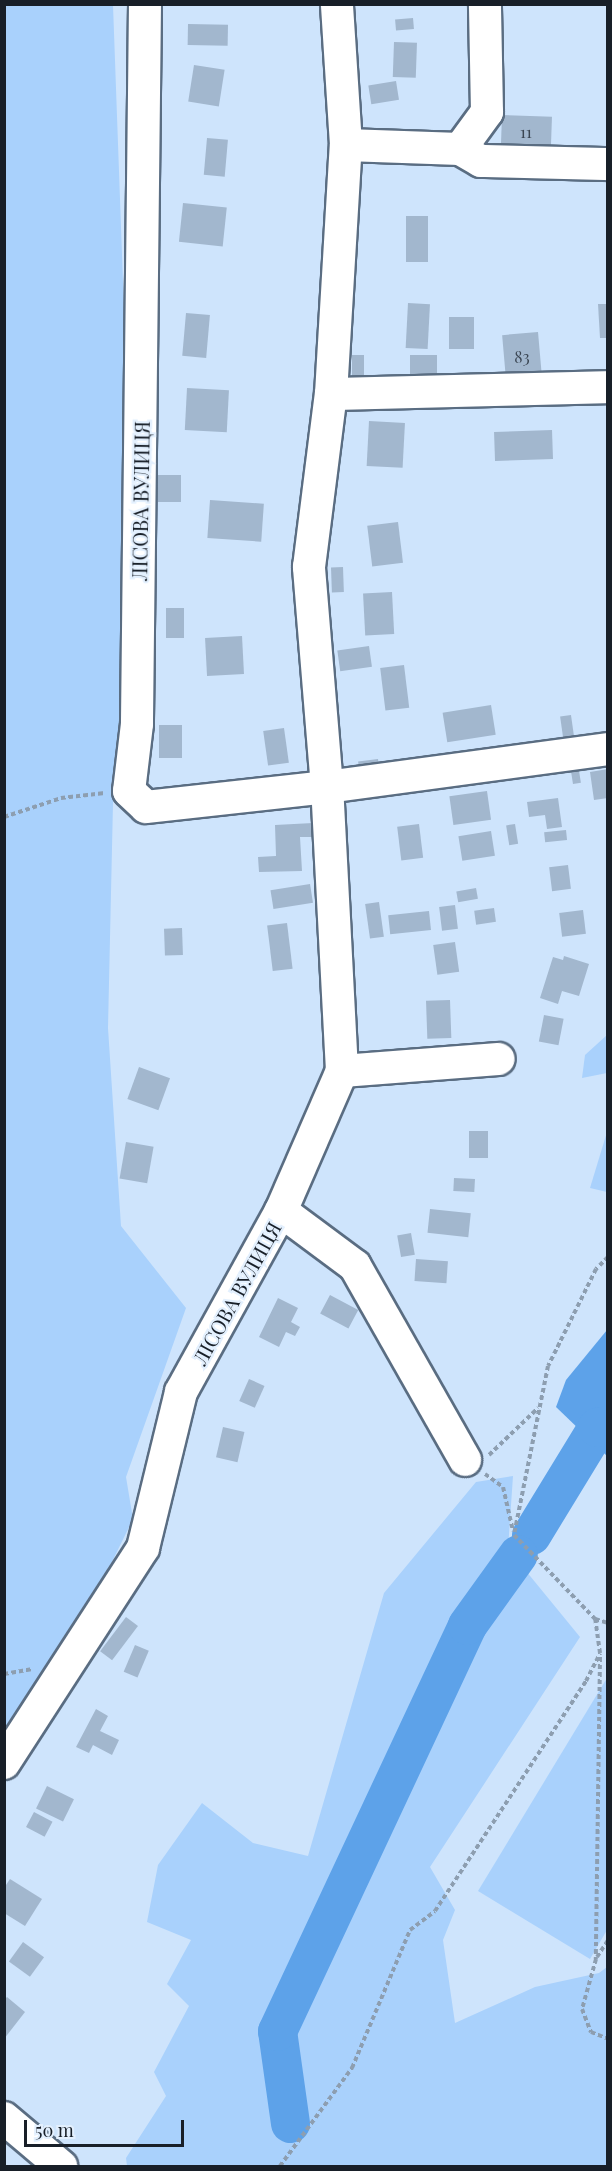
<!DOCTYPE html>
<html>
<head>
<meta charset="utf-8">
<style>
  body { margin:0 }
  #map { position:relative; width:612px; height:2171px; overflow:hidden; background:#cee4fc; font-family:"Playfair Display",serif }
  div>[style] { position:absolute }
  .green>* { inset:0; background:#a9d1fc }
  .water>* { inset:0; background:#5da2e9 }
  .river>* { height:39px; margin:-19.5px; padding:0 19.5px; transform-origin:19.5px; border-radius:19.5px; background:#5da2e9 }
  .building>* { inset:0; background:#a2b7ce; transform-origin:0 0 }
  .path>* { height:4px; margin-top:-2px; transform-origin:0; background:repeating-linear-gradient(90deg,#8d9eb0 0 4.5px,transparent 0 7.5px) }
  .roads { filter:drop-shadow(2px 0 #5a6d82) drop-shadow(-2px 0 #5a6d82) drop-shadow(0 2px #5a6d82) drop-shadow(0 -2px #5a6d82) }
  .minor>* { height:32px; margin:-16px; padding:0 16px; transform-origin:16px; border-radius:16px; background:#fff }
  span { translate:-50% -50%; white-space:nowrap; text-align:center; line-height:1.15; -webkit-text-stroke:4.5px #e3f0fe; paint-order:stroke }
  .number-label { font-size:16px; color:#3a4552 }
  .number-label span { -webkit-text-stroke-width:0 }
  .street-label { font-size:20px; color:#181f28 }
  .frame { position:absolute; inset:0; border:6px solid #181f28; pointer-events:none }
  .scale { position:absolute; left:24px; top:2120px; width:160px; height:27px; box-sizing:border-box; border:3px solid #181f28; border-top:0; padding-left:8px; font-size:18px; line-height:21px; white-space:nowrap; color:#181f28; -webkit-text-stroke:4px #e3f0fe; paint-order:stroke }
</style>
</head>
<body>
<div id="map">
  <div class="green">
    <i style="clip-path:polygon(5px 5px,113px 5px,138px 698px,113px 803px,108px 1028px,121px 1226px,186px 1308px,126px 1477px,133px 1519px,81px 1625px,5px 1729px)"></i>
    <i style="clip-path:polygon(607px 1035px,607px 1073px,582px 1078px,585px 1055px)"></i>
    <i style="clip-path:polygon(607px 1132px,608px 1192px,607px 1192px,590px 1188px)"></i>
    <i style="clip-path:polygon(513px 1476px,508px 1549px,580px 1637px,430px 1867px,455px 1910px,443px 1940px,455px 2023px,535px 1987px,599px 1973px,607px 1967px,607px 2166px,127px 2166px,126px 2158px,166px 2096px,154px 2072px,189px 2006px,167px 1984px,191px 1940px,147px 1922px,158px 1865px,202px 1803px,253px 1843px,308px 1856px,384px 1593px,476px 1482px)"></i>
    <i style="clip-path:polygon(607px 1678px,607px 1930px,590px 1959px,478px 1891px)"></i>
  </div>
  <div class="water">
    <i style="clip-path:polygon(607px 1330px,607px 1456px,556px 1407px,566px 1380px)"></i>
  </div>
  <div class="river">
    <i style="left:531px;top:1535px;width:127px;rotate:-58.6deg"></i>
    <i style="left:597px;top:1427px;width:11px;rotate:-10deg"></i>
    <i style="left:290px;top:2123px;width:93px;rotate:-98deg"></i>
    <i style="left:277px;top:2031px;width:448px;rotate:-64.9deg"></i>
    <i style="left:467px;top:1625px;width:87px;rotate:-54.3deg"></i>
  </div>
  <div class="building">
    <i style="left:413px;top:18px;width:11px;height:18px;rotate:85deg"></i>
    <i style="left:188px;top:24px;width:40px;height:21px;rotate:1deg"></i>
    <i style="left:394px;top:42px;width:23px;height:35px;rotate:2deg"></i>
    <i style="left:194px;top:65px;width:31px;height:37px;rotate:9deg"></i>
    <i style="left:396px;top:81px;width:19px;height:28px;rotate:81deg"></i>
    <i style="left:502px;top:115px;width:50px;height:31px;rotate:2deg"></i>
    <i style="left:207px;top:138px;width:21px;height:37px;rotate:5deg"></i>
    <i style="left:183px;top:203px;width:44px;height:39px;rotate:6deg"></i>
    <i style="left:406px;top:216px;width:22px;height:46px"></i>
    <i style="left:408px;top:303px;width:22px;height:45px;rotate:3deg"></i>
    <i style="clip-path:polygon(598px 304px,608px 304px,608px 338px,600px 338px)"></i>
    <i style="left:186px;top:313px;width:24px;height:43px;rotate:5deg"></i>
    <i style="left:449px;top:317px;width:25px;height:32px"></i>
    <i style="left:538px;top:332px;width:47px;height:36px;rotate:85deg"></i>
    <i style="left:352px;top:355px;width:12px;height:28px"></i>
    <i style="left:437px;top:355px;width:21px;height:27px;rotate:90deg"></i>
    <i style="left:187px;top:388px;width:42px;height:42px;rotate:3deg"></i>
    <i style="left:369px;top:421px;width:36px;height:45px;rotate:3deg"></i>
    <i style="left:552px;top:430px;width:29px;height:58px;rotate:88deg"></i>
    <i style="left:158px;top:475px;width:23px;height:27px"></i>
    <i style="left:210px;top:500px;width:54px;height:38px;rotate:4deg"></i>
    <i style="left:398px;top:522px;width:41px;height:31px;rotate:83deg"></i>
    <i style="left:343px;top:567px;width:25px;height:12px;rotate:88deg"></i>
    <i style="left:392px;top:592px;width:42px;height:29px;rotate:87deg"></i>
    <i style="left:166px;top:608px;width:18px;height:30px"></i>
    <i style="left:242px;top:636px;width:38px;height:37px;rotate:87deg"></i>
    <i style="left:369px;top:646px;width:21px;height:32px;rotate:82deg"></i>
    <i style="left:404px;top:665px;width:43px;height:24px;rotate:83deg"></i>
    <i style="left:491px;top:705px;width:30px;height:49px;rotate:81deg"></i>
    <i style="left:571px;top:715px;width:22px;height:11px;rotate:82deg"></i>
    <i style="left:159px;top:725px;width:23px;height:33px"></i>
    <i style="left:284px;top:728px;width:35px;height:21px;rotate:82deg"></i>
    <i style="left:577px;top:758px;width:25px;height:8px;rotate:81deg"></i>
    <i style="left:378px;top:759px;width:16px;height:20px;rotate:83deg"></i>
    <i style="clip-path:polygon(608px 769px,608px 798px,594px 800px,590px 772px)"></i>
    <i style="left:487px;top:791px;width:29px;height:38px;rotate:82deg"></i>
    <i style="clip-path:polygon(558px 798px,562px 827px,547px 829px,545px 815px,529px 817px,527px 802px)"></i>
    <i style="clip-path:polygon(313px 823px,313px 837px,300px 837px,302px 871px,259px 872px,258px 857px,276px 856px,275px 825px)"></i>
    <i style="left:419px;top:824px;width:34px;height:22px;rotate:83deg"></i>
    <i style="left:515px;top:824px;width:20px;height:9px;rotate:81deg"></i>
    <i style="left:566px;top:830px;width:10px;height:22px;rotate:84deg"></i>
    <i style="left:491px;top:831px;width:25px;height:33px;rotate:81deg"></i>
    <i style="left:568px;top:865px;width:24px;height:19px;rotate:83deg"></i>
    <i style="left:310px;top:884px;width:19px;height:40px;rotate:81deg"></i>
    <i style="left:476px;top:888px;width:11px;height:20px;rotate:80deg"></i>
    <i style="left:379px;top:902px;width:35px;height:14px;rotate:82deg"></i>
    <i style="left:455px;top:905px;width:24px;height:16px;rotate:83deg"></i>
    <i style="left:494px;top:908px;width:14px;height:20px;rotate:82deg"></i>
    <i style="left:583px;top:910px;width:24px;height:24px;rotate:83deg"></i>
    <i style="left:429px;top:911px;width:19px;height:41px;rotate:84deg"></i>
    <i style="left:287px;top:923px;width:46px;height:20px;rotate:83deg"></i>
    <i style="left:182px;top:928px;width:27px;height:18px;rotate:88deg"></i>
    <i style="left:455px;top:942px;width:30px;height:22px;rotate:82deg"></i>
    <i style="clip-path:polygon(564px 956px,589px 964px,579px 996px,562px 991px,558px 1004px,540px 998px,553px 957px,563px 960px)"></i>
    <i style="left:450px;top:1000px;width:38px;height:24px;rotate:88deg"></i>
    <i style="left:544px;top:1015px;width:20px;height:27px;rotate:11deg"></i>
    <i style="left:139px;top:1067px;width:33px;height:34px;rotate:20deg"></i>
    <i style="left:469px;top:1131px;width:19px;height:27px"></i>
    <i style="left:126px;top:1142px;width:28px;height:37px;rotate:10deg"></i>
    <i style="left:454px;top:1178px;width:21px;height:13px;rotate:3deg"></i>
    <i style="left:430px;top:1209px;width:41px;height:24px;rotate:6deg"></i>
    <i style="left:411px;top:1233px;width:22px;height:14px;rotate:80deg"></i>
    <i style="left:416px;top:1259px;width:32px;height:22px;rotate:4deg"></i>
    <i style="left:330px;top:1295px;width:32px;height:21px;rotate:28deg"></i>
    <i style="clip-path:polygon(278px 1298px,298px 1308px,291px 1322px,300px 1327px,295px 1336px,286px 1332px,279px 1347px,259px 1337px)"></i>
    <i style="left:249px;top:1379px;width:17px;height:24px;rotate:24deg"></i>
    <i style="left:223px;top:1427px;width:22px;height:31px;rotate:13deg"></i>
    <i style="left:126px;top:1617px;width:15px;height:43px;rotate:37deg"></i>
    <i style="left:135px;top:1645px;width:15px;height:29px;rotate:23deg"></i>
    <i style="clip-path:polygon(96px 1709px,108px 1716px,100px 1731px,119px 1740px,112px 1755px,93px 1745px,89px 1753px,76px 1747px)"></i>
    <i style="left:47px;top:1786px;width:30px;height:25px;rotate:26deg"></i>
    <i style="left:34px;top:1812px;width:21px;height:17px;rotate:28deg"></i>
    <i style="clip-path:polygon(10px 1879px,42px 1899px,25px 1926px,4px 1913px,4px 1888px)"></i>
    <i style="left:23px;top:1942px;width:26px;height:24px;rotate:36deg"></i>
    <i style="clip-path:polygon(7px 1997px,25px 2012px,4px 2039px,4px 2000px)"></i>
  </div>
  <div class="path">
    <i style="left:4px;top:817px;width:60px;rotate:-18.4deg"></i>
    <i style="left:61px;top:798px;width:44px;rotate:-6.5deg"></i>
    <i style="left:608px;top:1257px;width:17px;rotate:135deg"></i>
    <i style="left:596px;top:1269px;width:108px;rotate:116.3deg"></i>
    <i style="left:548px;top:1366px;width:172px;rotate:101.4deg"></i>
    <i style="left:514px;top:1535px;width:117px;rotate:46deg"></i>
    <i style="left:595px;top:1619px;width:14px;rotate:17deg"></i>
    <i style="left:489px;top:1455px;width:68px;rotate:-43.8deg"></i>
    <i style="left:485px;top:1474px;width:22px;rotate:36deg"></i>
    <i style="left:503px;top:1487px;width:45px;rotate:77.2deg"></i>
    <i style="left:600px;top:1657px;width:302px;rotate:90.8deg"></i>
    <i style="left:596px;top:1959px;width:52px;rotate:105.6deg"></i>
    <i style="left:582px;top:2009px;width:25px;rotate:69deg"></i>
    <i style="left:591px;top:2032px;width:18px;rotate:22deg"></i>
    <i style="left:4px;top:1674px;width:29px;rotate:-10deg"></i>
    <i style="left:597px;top:1957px;width:20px;rotate:-57deg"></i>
    <i style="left:280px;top:2166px;width:122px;rotate:-53.7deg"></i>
    <i style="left:352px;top:2068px;width:150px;rotate:-67.2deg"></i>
    <i style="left:410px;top:1930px;width:31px;rotate:-37deg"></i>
    <i style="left:435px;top:1911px;width:275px;rotate:-56.7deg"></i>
    <i style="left:586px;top:1681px;width:31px;rotate:-63deg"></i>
    <i style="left:600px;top:1653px;width:34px;rotate:-98deg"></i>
  </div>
  <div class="roads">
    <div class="minor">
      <i style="left:145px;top:4px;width:720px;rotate:90.64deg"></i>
      <i style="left:137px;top:724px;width:67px;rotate:96.8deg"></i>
      <i style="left:129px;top:791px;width:23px;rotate:43deg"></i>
      <i style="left:146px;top:807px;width:182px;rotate:-6.3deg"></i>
      <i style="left:327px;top:787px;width:284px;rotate:-7.7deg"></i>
      <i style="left:346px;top:145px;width:114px;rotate:2deg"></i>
      <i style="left:460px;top:149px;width:46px;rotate:-53.9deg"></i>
      <i style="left:487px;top:112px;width:108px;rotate:-91.1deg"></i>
      <i style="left:460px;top:149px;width:24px;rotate:30deg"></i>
      <i style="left:481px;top:161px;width:127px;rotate:1.4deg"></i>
      <i style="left:331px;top:394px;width:277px;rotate:-1.4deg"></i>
      <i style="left:342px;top:1071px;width:157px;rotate:-4.4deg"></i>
      <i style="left:281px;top:1211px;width:92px;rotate:36.6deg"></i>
      <i style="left:355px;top:1266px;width:223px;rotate:60.4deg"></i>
      <i style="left:4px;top:1763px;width:256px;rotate:-57.1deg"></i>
      <i style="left:143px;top:1548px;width:161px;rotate:-76.3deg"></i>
      <i style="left:181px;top:1392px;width:207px;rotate:-61.1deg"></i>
      <i style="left:281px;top:1211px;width:153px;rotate:-66.5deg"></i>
      <i style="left:342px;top:1071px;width:284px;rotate:-93deg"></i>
      <i style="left:327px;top:787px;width:221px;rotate:-94.7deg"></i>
      <i style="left:309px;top:567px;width:174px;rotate:-82.8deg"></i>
      <i style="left:331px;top:394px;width:249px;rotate:-86.6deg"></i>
      <i style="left:346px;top:145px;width:141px;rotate:-93.7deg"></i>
      <i style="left:4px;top:2118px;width:75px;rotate:40.1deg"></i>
    </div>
  </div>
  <div class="number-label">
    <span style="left:526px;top:132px">11</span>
    <span style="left:522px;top:357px">83</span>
  </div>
  <div class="street-label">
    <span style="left:140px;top:501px;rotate:-89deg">ЛІСОВА ВУЛИЦЯ</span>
    <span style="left:236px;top:1293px;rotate:-61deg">ЛІСОВА ВУЛИЦЯ</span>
  </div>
  <div class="frame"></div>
  <div class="scale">50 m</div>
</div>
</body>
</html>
